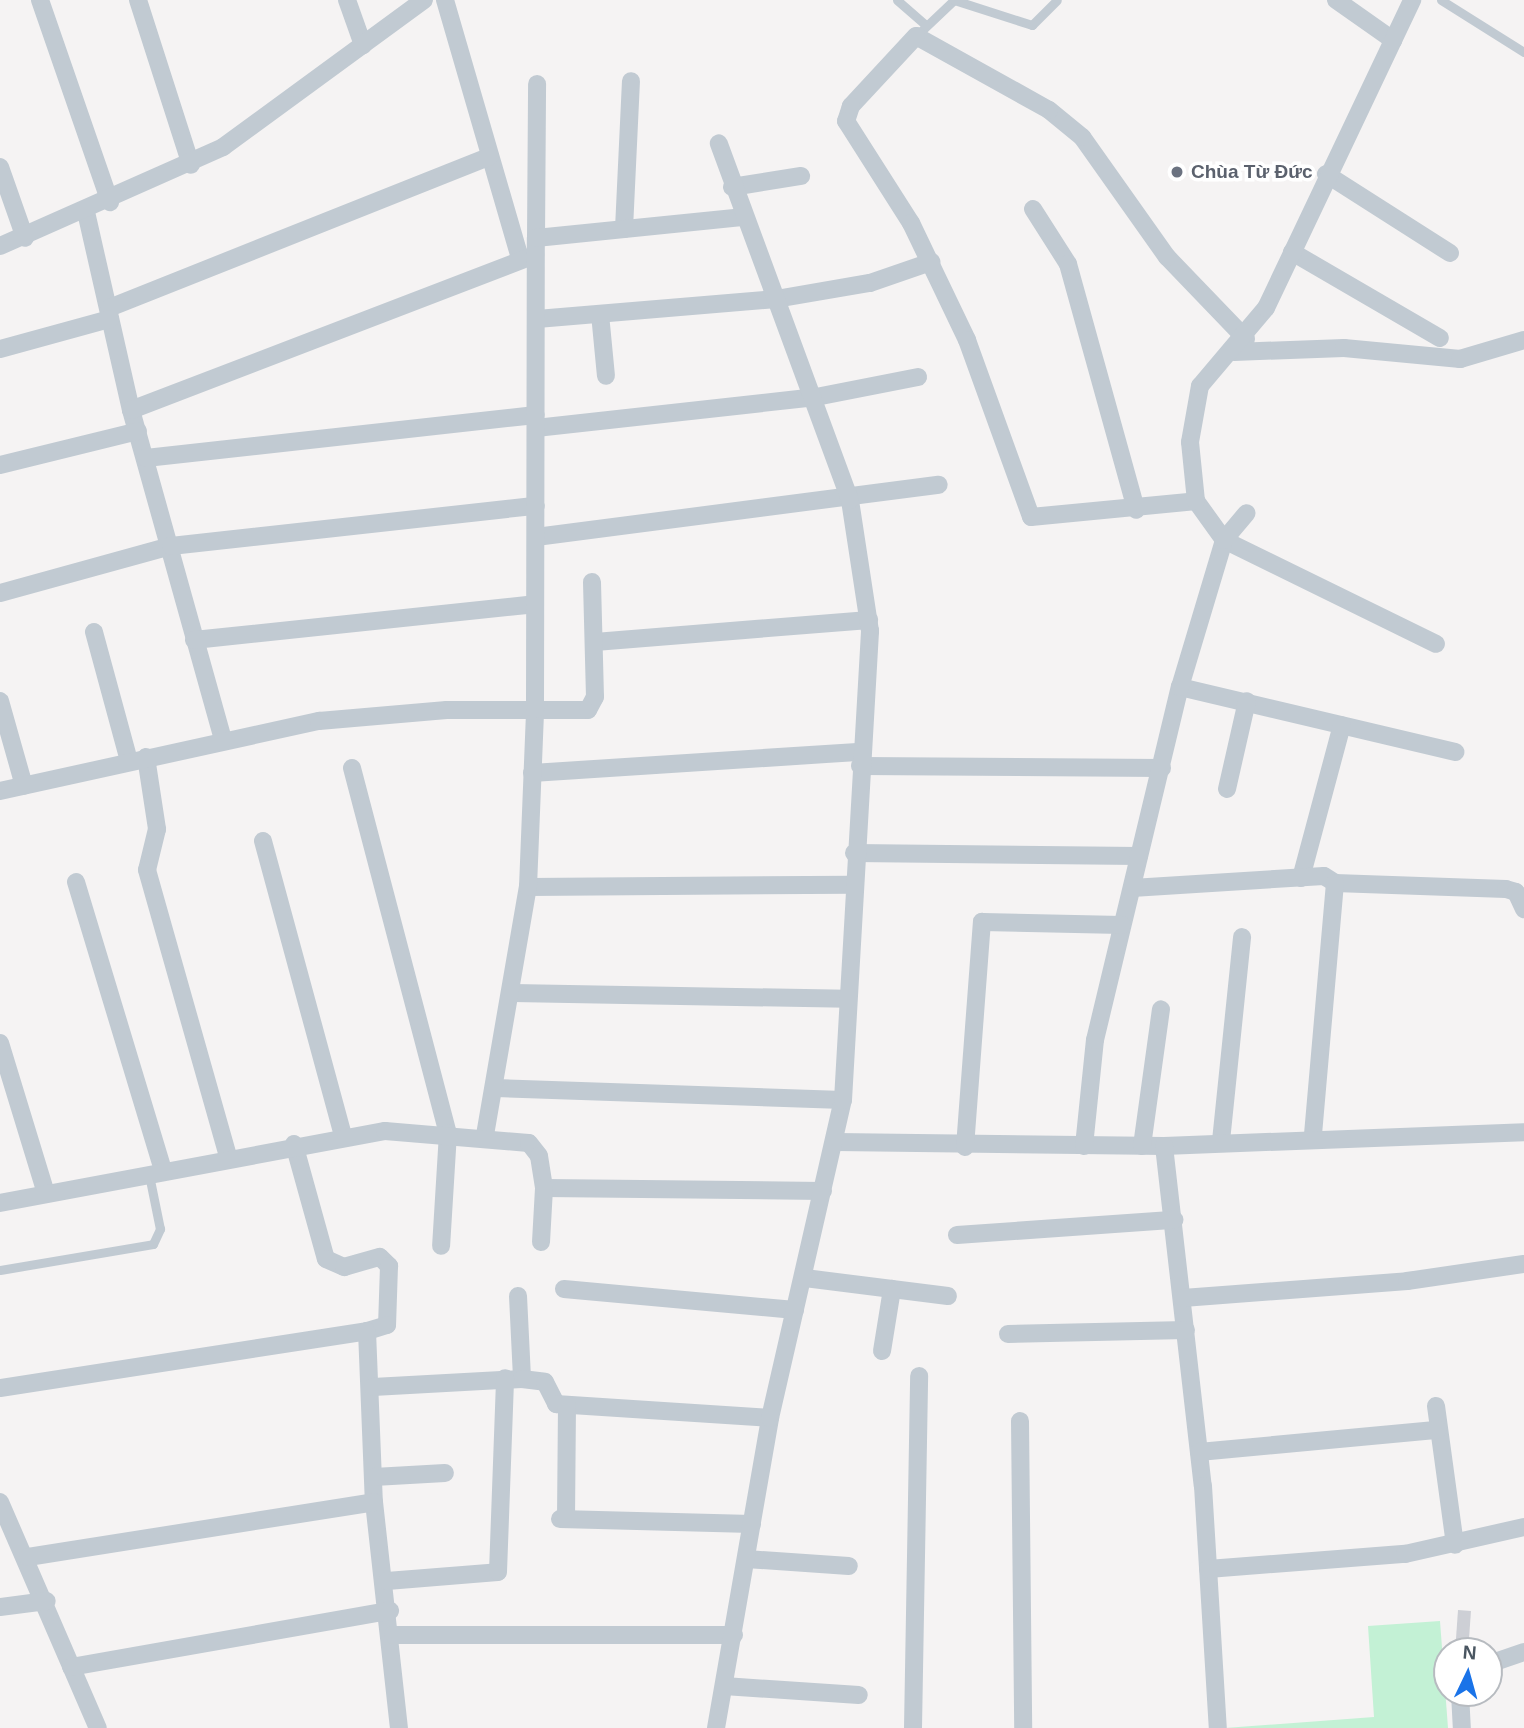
<!DOCTYPE html>
<html>
<head>
<meta charset="utf-8">
<style>
  body { margin:0 }
  #map { position:relative; width:1524px; height:1728px; overflow:hidden; background:#f5f3f3; font-family:Helvetica,sans-serif }
  div>[style] { position:absolute }
  .green>* { inset:0; background:#c3f1d5 }
  .building>* { inset:0; background:#cdcfd5; transform-origin:0 0 }
  .lane>* { height:9px; margin:-4.5px; padding:0 4.5px; transform-origin:4.5px; border-radius:4.5px; background:#c1cad2 }
  .street>* { height:18px; margin:-9px; padding:0 9px; transform-origin:9px; border-radius:9px; background:#c1cad2 }
  .dots>* { width:19px; height:19px; translate:-50% -50%; box-sizing:border-box; border:4px solid #fff; border-radius:50% }
  span { translate:-50% -50%; white-space:nowrap; text-align:center; line-height:1.15; -webkit-text-stroke:7px #fff; paint-order:stroke }
  .worship-label { font-size:19px; color:#5b616d; font-weight:700 }
  .left { translate:0 -50%; text-align:left }
  .north { position:absolute; left:1433px; top:1637px; width:70px; height:70px; box-sizing:border-box; background:#fff; border:2px solid #b7bbc0; border-radius:50%; rotate:5deg; font-size:19px; font-weight:700; line-height:28px; text-align:center; color:#4a5661 }
  .north::after { content:''; display:block; margin:auto; width:24px; height:32px; background:#1a73e8; clip-path:polygon(50% 0,100% 100%,50% 72%,0 100%) }
</style>
</head>
<body>
<div id="map">
  <div class="green">
    <i style="clip-path:polygon(1440px 1621px,1448px 1728px,1225px 1728px,1374px 1717px,1368px 1626px)"></i>
  </div>
  <div class="building">
    <i style="left:1458px;top:1610px;width:13px;height:41px;rotate:4deg"></i>
  </div>
  <div class="lane">
    <i style="left:897px;top:0;width:37px;rotate:41deg"></i>
    <i style="left:1441px;top:0;width:98px;rotate:32.1deg"></i>
    <i style="left:916px;top:36px;width:52px;rotate:-43.5deg"></i>
    <i style="left:954px;top:0;width:82px;rotate:17.8deg"></i>
    <i style="left:1032px;top:25px;width:35px;rotate:-45deg"></i>
    <i style="left:0;top:1270px;width:155px;rotate:-9.6deg"></i>
    <i style="left:153px;top:1244px;width:17px;rotate:-65deg"></i>
    <i style="left:160px;top:1229px;width:55px;rotate:-101.5deg"></i>
  </div>
  <div class="street">
    <i style="left:40px;top:0;width:214px;rotate:70.9deg"></i>
    <i style="left:138px;top:0;width:173px;rotate:72.2deg"></i>
    <i style="left:347px;top:0;width:48px;rotate:70.4deg"></i>
    <i style="left:445px;top:0;width:269px;rotate:73.8deg"></i>
    <i style="left:1336px;top:0;width:70px;rotate:35.1deg"></i>
    <i style="left:0;top:167px;width:75px;rotate:70.6deg"></i>
    <i style="left:1326px;top:174px;width:147px;rotate:32.5deg"></i>
    <i style="left:732px;top:187px;width:70px;rotate:-9.1deg"></i>
    <i style="left:1033px;top:209px;width:65px;rotate:57.5deg"></i>
    <i style="left:1068px;top:264px;width:255px;rotate:74.5deg"></i>
    <i style="left:86px;top:212px;width:203px;rotate:77.2deg"></i>
    <i style="left:131px;top:410px;width:342px;rotate:74.4deg"></i>
    <i style="left:624px;top:229px;width:148px;rotate:-87.3deg"></i>
    <i style="left:536px;top:238px;width:154px;rotate:-89.6deg"></i>
    <i style="left:0;top:246px;width:244px;rotate:-23.9deg"></i>
    <i style="left:223px;top:147px;width:249px;rotate:-36.2deg"></i>
    <i style="left:1292px;top:252px;width:171px;rotate:30.2deg"></i>
    <i style="left:109px;top:308px;width:410px;rotate:-21.7deg"></i>
    <i style="left:600px;top:314px;width:62px;rotate:84.5deg"></i>
    <i style="left:537px;top:319px;width:240px;rotate:-4.8deg"></i>
    <i style="left:776px;top:299px;width:95px;rotate:-9.7deg"></i>
    <i style="left:870px;top:283px;width:65px;rotate:-19deg"></i>
    <i style="left:1246px;top:339px;width:114px;rotate:-133.9deg"></i>
    <i style="left:1167px;top:257px;width:147px;rotate:-125.3deg"></i>
    <i style="left:1082px;top:137px;width:43px;rotate:-140.7deg"></i>
    <i style="left:1049px;top:110px;width:152px;rotate:-150.9deg"></i>
    <i style="left:916px;top:36px;width:96px;rotate:132.9deg"></i>
    <i style="left:851px;top:106px;width:16px;rotate:108deg"></i>
    <i style="left:846px;top:121px;width:121px;rotate:57.5deg"></i>
    <i style="left:911px;top:223px;width:130px;rotate:64.4deg"></i>
    <i style="left:967px;top:340px;width:188px;rotate:70.1deg"></i>
    <i style="left:1031px;top:517px;width:166px;rotate:-5.5deg"></i>
    <i style="left:1196px;top:501px;width:48px;rotate:54.3deg"></i>
    <i style="left:1224px;top:540px;width:236px;rotate:26.1deg"></i>
    <i style="left:0;top:349px;width:114px;rotate:-15.3deg"></i>
    <i style="left:1234px;top:352px;width:110px;rotate:-2.1deg"></i>
    <i style="left:1344px;top:348px;width:117px;rotate:5.4deg"></i>
    <i style="left:1460px;top:359px;width:67px;rotate:-16.5deg"></i>
    <i style="left:131px;top:410px;width:433px;rotate:-21deg"></i>
    <i style="left:536px;top:428px;width:282px;rotate:-6.3deg"></i>
    <i style="left:816px;top:397px;width:104px;rotate:-11.1deg"></i>
    <i style="left:146px;top:458px;width:392px;rotate:-6.3deg"></i>
    <i style="left:0;top:465px;width:142px;rotate:-13.8deg"></i>
    <i style="left:1196px;top:501px;width:59px;rotate:-95.8deg"></i>
    <i style="left:1190px;top:442px;width:57px;rotate:-79.9deg"></i>
    <i style="left:1200px;top:386px;width:102px;rotate:-49.8deg"></i>
    <i style="left:1266px;top:308px;width:341px;rotate:-64.6deg"></i>
    <i style="left:536px;top:537px;width:406px;rotate:-7.4deg"></i>
    <i style="left:0;top:593px;width:177px;rotate:-15.4deg"></i>
    <i style="left:171px;top:546px;width:367px;rotate:-6.3deg"></i>
    <i style="left:94px;top:632px;width:134px;rotate:74.8deg"></i>
    <i style="left:194px;top:640px;width:342px;rotate:-6deg"></i>
    <i style="left:595px;top:642px;width:275px;rotate:-4.6deg"></i>
    <i style="left:1180px;top:687px;width:283px;rotate:13.3deg"></i>
    <i style="left:0;top:701px;width:88px;rotate:74.2deg"></i>
    <i style="left:146px;top:757px;width:73px;rotate:81.3deg"></i>
    <i style="left:157px;top:829px;width:42px;rotate:103.7deg"></i>
    <i style="left:147px;top:870px;width:298px;rotate:74.2deg"></i>
    <i style="left:860px;top:766px;width:302px;rotate:0.4deg"></i>
    <i style="left:352px;top:768px;width:377px;rotate:75.3deg"></i>
    <i style="left:448px;top:1133px;width:113px;rotate:93.5deg"></i>
    <i style="left:532px;top:773px;width:330px;rotate:-3.7deg"></i>
    <i style="left:1227px;top:789px;width:90px;rotate:-77.2deg"></i>
    <i style="left:0;top:791px;width:327px;rotate:-12.4deg"></i>
    <i style="left:319px;top:721px;width:128px;rotate:-4.9deg"></i>
    <i style="left:447px;top:710px;width:141px"></i>
    <i style="left:588px;top:710px;width:15px;rotate:-62deg"></i>
    <i style="left:595px;top:697px;width:115px;rotate:-91.5deg"></i>
    <i style="left:263px;top:841px;width:306px;rotate:74.8deg"></i>
    <i style="left:854px;top:853px;width:285px;rotate:0.6deg"></i>
    <i style="left:1301px;top:878px;width:158px;rotate:-75deg"></i>
    <i style="left:76px;top:882px;width:302px;rotate:73.2deg"></i>
    <i style="left:1335px;top:883px;width:171px;rotate:2deg"></i>
    <i style="left:1506px;top:889px;width:10px;rotate:17deg"></i>
    <i style="left:1516px;top:892px;width:19px;rotate:65deg"></i>
    <i style="left:528px;top:887px;width:324px;rotate:-0.4deg"></i>
    <i style="left:1132px;top:888px;width:192px;rotate:-3.6deg"></i>
    <i style="left:1324px;top:876px;width:13px;rotate:32deg"></i>
    <i style="left:1335px;top:883px;width:255px;rotate:95deg"></i>
    <i style="left:513px;top:993px;width:334px;rotate:1deg"></i>
    <i style="left:0;top:1043px;width:157px;rotate:73deg"></i>
    <i style="left:496px;top:1088px;width:347px;rotate:2deg"></i>
    <i style="left:485px;top:1135px;width:252px;rotate:-80.2deg"></i>
    <i style="left:528px;top:887px;width:178px;rotate:-87.7deg"></i>
    <i style="left:535px;top:709px;width:471px;rotate:-89.9deg"></i>
    <i style="left:536px;top:238px;width:207px;rotate:-5.8deg"></i>
    <i style="left:1221px;top:1141px;width:205px;rotate:-84.1deg"></i>
    <i style="left:836px;top:1142px;width:328px;rotate:0.7deg"></i>
    <i style="left:1164px;top:1146px;width:360px;rotate:-2.2deg"></i>
    <i style="left:294px;top:1144px;width:119px;rotate:74.5deg"></i>
    <i style="left:326px;top:1259px;width:20px;rotate:24deg"></i>
    <i style="left:344px;top:1267px;width:37px;rotate:-16deg"></i>
    <i style="left:380px;top:1257px;width:13px;rotate:45deg"></i>
    <i style="left:389px;top:1266px;width:59px;rotate:91.9deg"></i>
    <i style="left:387px;top:1325px;width:21px;rotate:163deg"></i>
    <i style="left:367px;top:1331px;width:171px;rotate:87.7deg"></i>
    <i style="left:374px;top:1502px;width:227px;rotate:83.7deg"></i>
    <i style="left:1084px;top:1146px;width:107px;rotate:-84.1deg"></i>
    <i style="left:1095px;top:1040px;width:363px;rotate:-76.5deg"></i>
    <i style="left:1180px;top:687px;width:153px;rotate:-73.3deg"></i>
    <i style="left:1224px;top:540px;width:35px;rotate:-50deg"></i>
    <i style="left:1142px;top:1146px;width:138px;rotate:-82.1deg"></i>
    <i style="left:1164px;top:1146px;width:342px;rotate:83.5deg"></i>
    <i style="left:1203px;top:1486px;width:242px;rotate:86.5deg"></i>
    <i style="left:965px;top:1147px;width:226px;rotate:-85.7deg"></i>
    <i style="left:982px;top:922px;width:140px;rotate:1.2deg"></i>
    <i style="left:0;top:1203px;width:392px;rotate:-10.6deg"></i>
    <i style="left:385px;top:1131px;width:144px;rotate:4.8deg"></i>
    <i style="left:529px;top:1143px;width:16px;rotate:52deg"></i>
    <i style="left:539px;top:1156px;width:32px;rotate:81deg"></i>
    <i style="left:544px;top:1188px;width:279px;rotate:0.6deg"></i>
    <i style="left:957px;top:1235px;width:218px;rotate:-4deg"></i>
    <i style="left:541px;top:1242px;width:54px;rotate:-86.8deg"></i>
    <i style="left:805px;top:1278px;width:144px;rotate:7.2deg"></i>
    <i style="left:564px;top:1289px;width:232px;rotate:5.2deg"></i>
    <i style="left:518px;top:1296px;width:83px;rotate:87.2deg"></i>
    <i style="left:1183px;top:1298px;width:225px;rotate:-4.3deg"></i>
    <i style="left:1407px;top:1281px;width:118px;rotate:-8.3deg"></i>
    <i style="left:1008px;top:1334px;width:178px;rotate:-1.3deg"></i>
    <i style="left:882px;top:1351px;width:63px;rotate:-80.8deg"></i>
    <i style="left:373px;top:1387px;width:149px;rotate:-3.1deg"></i>
    <i style="left:522px;top:1379px;width:23px;rotate:7deg"></i>
    <i style="left:545px;top:1382px;width:25px;rotate:63deg"></i>
    <i style="left:556px;top:1404px;width:214px;rotate:3.7deg"></i>
    <i style="left:0;top:1388px;width:371px;rotate:-8.8deg"></i>
    <i style="left:1436px;top:1406px;width:140px;rotate:82.2deg"></i>
    <i style="left:1020px;top:1421px;width:307px;rotate:89.4deg"></i>
    <i style="left:1199px;top:1452px;width:240px;rotate:-5.3deg"></i>
    <i style="left:374px;top:1477px;width:71px;rotate:-3.2deg"></i>
    <i style="left:0;top:1502px;width:246px;rotate:66.6deg"></i>
    <i style="left:560px;top:1519px;width:192px;rotate:1.5deg"></i>
    <i style="left:566px;top:1519px;width:114px;rotate:-89.5deg"></i>
    <i style="left:28px;top:1557px;width:350px;rotate:-9deg"></i>
    <i style="left:746px;top:1559px;width:103px;rotate:3.9deg"></i>
    <i style="left:1208px;top:1569px;width:198px;rotate:-4.4deg"></i>
    <i style="left:1405px;top:1554px;width:122px;rotate:-12.8deg"></i>
    <i style="left:387px;top:1581px;width:111px;rotate:-4.6deg"></i>
    <i style="left:498px;top:1572px;width:194px;rotate:-87.9deg"></i>
    <i style="left:0;top:1607px;width:47px;rotate:-7.3deg"></i>
    <i style="left:393px;top:1635px;width:341px"></i>
    <i style="left:1489px;top:1664px;width:37px;rotate:-19deg"></i>
    <i style="left:71px;top:1667px;width:324px;rotate:-10deg"></i>
    <i style="left:724px;top:1686px;width:135px;rotate:3.8deg"></i>
    <i style="left:1460px;top:1693px;width:35px;rotate:87deg"></i>
    <i style="left:716px;top:1728px;width:315px;rotate:-80.1deg"></i>
    <i style="left:770px;top:1418px;width:326px;rotate:-77.1deg"></i>
    <i style="left:843px;top:1100px;width:470px;rotate:-86.7deg"></i>
    <i style="left:870px;top:631px;width:133px;rotate:-98.7deg"></i>
    <i style="left:850px;top:500px;width:380px;rotate:-110.2deg"></i>
    <i style="left:913px;top:1728px;width:352px;rotate:-89deg"></i>
  </div>
  <div class="dots">
    <i style="left:1177px;top:172px;background:#6b7280"></i>
  </div>
  <div class="worship-label">
    <span class="left" style="left:1191px;top:172px">Chùa Từ Đức</span>
  </div>
  <div class="north">N</div>
</div>
</body>
</html>
